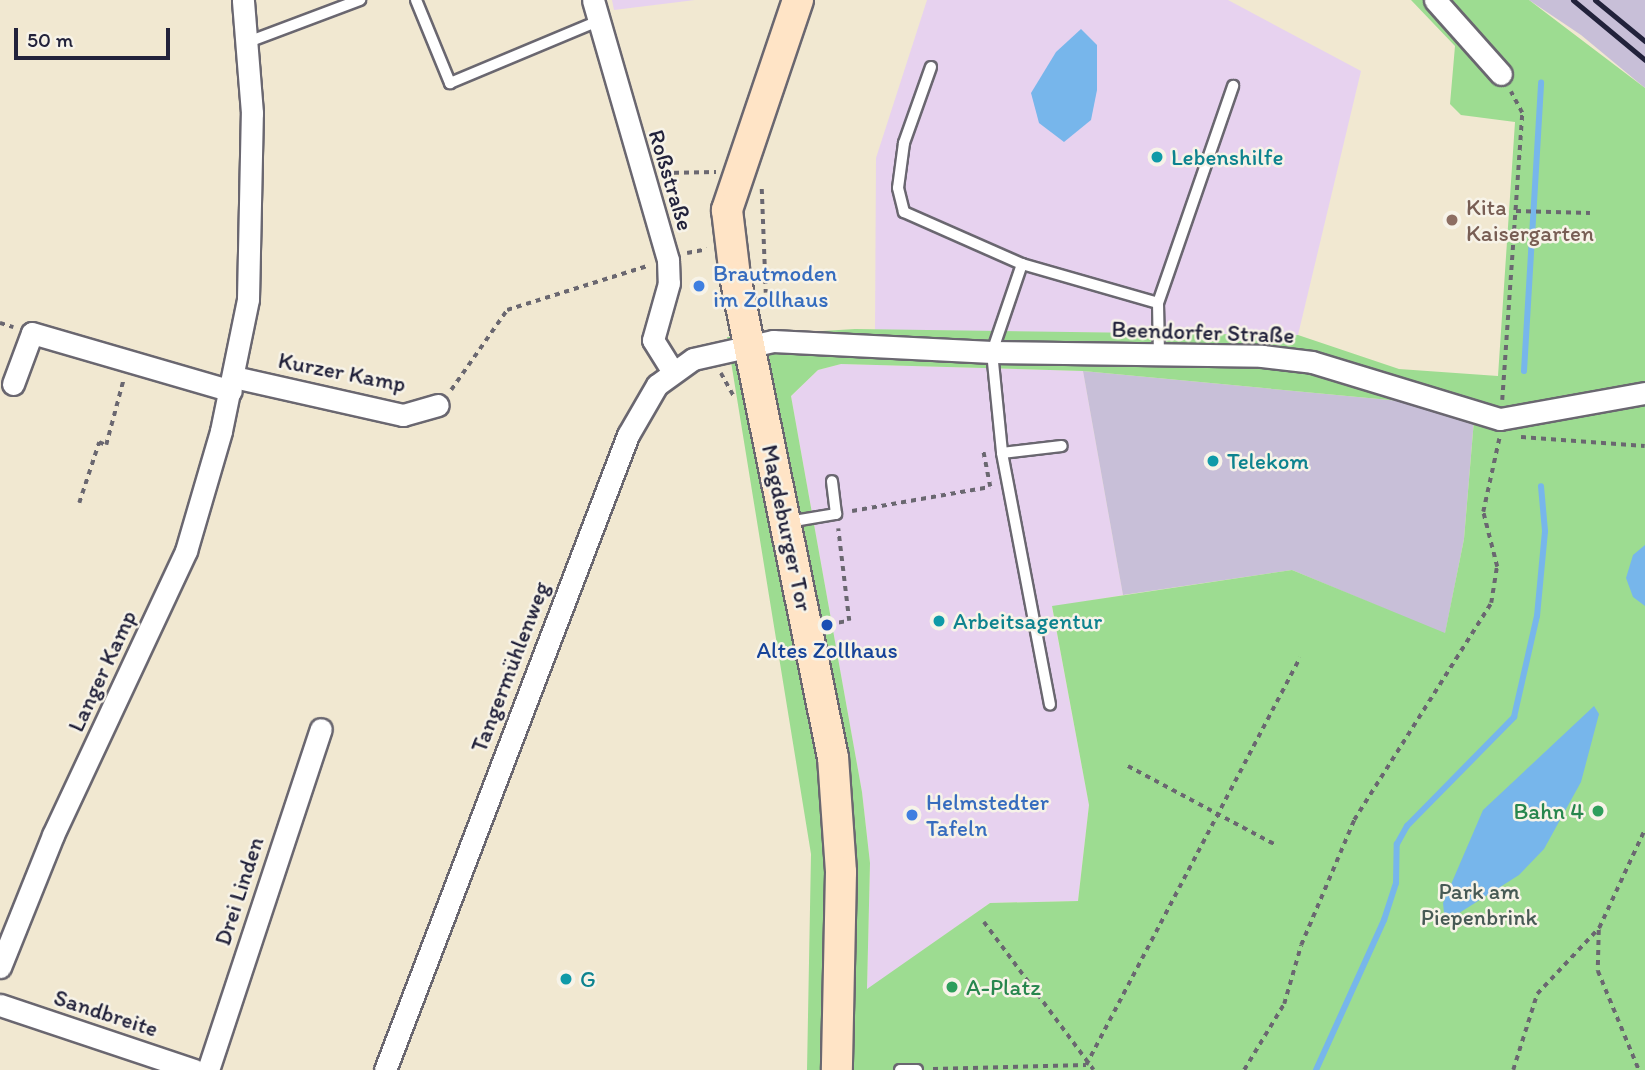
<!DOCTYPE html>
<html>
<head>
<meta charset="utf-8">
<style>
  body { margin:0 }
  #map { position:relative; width:1645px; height:1070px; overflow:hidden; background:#f1e8d1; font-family:Itim,sans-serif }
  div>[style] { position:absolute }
  .built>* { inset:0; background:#e7d2ef }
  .industrial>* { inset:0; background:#c8bfd8 }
  .green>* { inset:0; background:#9ddc91 }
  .water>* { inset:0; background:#77b6eb }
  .stream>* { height:6px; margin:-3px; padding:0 3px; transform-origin:3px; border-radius:3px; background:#77b6eb }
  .path>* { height:3.5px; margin-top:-1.75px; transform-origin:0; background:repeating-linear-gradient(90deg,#6a6770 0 5px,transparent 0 10px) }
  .roads { filter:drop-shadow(2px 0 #6a6770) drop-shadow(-2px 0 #6a6770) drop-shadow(0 2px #6a6770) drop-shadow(0 -2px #6a6770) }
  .lane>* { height:10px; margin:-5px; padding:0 5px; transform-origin:5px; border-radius:5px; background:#fff }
  .street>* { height:21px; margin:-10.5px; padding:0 10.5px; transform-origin:10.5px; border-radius:10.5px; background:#fff }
  .secondary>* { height:30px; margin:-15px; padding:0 15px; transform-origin:15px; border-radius:15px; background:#ffe4c6 }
  .rail>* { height:5px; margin:-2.5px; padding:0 2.5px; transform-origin:2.5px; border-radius:2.5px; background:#22223b }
  .dots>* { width:19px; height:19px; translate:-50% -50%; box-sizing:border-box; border:4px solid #f7f3e8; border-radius:50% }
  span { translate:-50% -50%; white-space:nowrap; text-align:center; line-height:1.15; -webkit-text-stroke:5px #f7f3e8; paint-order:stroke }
  .culture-label { font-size:23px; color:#0d838f }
  .left { translate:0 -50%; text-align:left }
  .street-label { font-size:23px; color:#22223b }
  .education-label { font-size:23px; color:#785e54 }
  .shop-label { font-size:23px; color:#366cbe }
  .transit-label { font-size:23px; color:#164399 }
  .leisure-label { font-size:23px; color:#27864d }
  .right { translate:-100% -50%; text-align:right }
  .park-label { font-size:23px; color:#475a55 }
  .scale { position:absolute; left:14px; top:28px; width:156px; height:32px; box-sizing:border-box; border:4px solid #22223b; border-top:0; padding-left:9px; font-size:21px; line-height:24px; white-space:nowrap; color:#22223b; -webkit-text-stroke:5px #f7f3e8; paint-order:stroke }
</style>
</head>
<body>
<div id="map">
  <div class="built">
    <i style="clip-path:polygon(612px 0,695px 0,614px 10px)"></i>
    <i style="clip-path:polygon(927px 0,1228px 0,1361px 71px,1298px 335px,875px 330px,876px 158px)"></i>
    <i style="clip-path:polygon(841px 364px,1083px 371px,1123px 595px,1052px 607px,1089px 805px,1078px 901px,990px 903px,867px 990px,870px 863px,862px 792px,791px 396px,818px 370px)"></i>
  </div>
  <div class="industrial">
    <i style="clip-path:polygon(1529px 0,1645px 0,1645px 88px,1581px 35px)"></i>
    <i style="clip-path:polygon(1083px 371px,1475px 408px,1464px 539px,1445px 634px,1292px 570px,1123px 595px)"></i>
  </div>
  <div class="green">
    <i style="clip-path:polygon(evenodd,1411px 0,1529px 0,1645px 88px,1645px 1070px,807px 1070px,811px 854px,727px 337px,855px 329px,1298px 335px,1399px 369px,1498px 376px,1515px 122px,1461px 115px,1450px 104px,1455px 46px,1411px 0,841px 364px,1083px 371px,1475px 408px,1464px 539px,1445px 633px,1292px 570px,1052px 606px,1089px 805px,1078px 901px,990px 903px,867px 989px,870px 863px,862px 792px,791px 396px,818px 370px,841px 364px)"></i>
  </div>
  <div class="water">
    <i style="clip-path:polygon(1081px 29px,1097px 45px,1097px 90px,1091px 120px,1064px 142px,1039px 123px,1031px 93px,1056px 52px)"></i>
    <i style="clip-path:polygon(1645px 545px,1645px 606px,1633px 597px,1626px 578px,1633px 555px)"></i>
    <i style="clip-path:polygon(1594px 706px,1599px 714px,1581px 782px,1544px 849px,1519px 875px,1445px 922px,1443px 903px,1483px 810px)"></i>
  </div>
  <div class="stream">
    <i style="left:1524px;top:371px;width:289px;rotate:-86.6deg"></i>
    <i style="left:1316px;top:1070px;width:165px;rotate:-65.6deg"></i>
    <i style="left:1384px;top:920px;width:39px;rotate:-72deg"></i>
    <i style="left:1396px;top:883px;width:39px;rotate:-89deg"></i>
    <i style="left:1397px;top:844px;width:21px;rotate:-61deg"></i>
    <i style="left:1407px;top:826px;width:153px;rotate:-45.5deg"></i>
    <i style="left:1514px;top:717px;width:104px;rotate:-77.2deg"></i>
    <i style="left:1537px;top:616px;width:85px;rotate:-84.6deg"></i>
    <i style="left:1545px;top:531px;width:45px;rotate:-95.1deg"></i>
  </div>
  <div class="path">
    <i style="left:664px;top:173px;width:52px;rotate:-1.1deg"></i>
    <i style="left:762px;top:189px;width:104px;rotate:87.8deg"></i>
    <i style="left:1516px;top:211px;width:74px;rotate:1.5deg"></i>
    <i style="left:687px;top:253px;width:20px;rotate:-11deg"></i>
    <i style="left:0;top:323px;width:14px;rotate:17deg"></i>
    <i style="left:721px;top:373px;width:26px;rotate:61deg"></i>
    <i style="left:451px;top:390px;width:98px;rotate:-55deg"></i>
    <i style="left:507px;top:310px;width:147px;rotate:-17.4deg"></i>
    <i style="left:1502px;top:400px;width:288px;rotate:-86deg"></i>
    <i style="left:1522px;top:113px;width:24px;rotate:-118deg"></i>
    <i style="left:1521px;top:437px;width:124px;rotate:4.2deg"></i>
    <i style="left:79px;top:503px;width:64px;rotate:-71.8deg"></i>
    <i style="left:99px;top:442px;width:8px;rotate:23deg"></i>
    <i style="left:106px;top:445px;width:66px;rotate:-75.1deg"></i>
    <i style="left:852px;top:511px;width:140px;rotate:-9.9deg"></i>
    <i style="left:990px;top:487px;width:38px;rotate:-101deg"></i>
    <i style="left:829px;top:624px;width:20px;rotate:-9deg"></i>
    <i style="left:849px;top:621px;width:93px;rotate:-96.8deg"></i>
    <i style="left:1128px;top:766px;width:168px;rotate:28.1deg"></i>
    <i style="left:984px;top:922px;width:184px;rotate:53.4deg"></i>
    <i style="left:1599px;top:930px;width:41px;rotate:91.4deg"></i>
    <i style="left:1598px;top:971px;width:107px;rotate:67.5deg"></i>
    <i style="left:933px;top:1069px;width:153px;rotate:-1.5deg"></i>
    <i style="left:1086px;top:1065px;width:460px;rotate:-62.3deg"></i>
    <i style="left:1244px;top:1070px;width:77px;rotate:-58.8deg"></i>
    <i style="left:1284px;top:1004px;width:61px;rotate:-73.9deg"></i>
    <i style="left:1301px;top:945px;width:136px;rotate:-67deg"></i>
    <i style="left:1354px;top:820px;width:257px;rotate:-57.7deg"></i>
    <i style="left:1491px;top:603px;width:36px;rotate:-81deg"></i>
    <i style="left:1497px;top:567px;width:57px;rotate:-104.3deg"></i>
    <i style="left:1483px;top:512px;width:75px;rotate:-77.6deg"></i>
    <i style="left:1513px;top:1070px;width:80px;rotate:-72.5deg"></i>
    <i style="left:1537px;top:994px;width:91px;rotate:-46.8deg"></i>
    <i style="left:1599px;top:928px;width:109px;rotate:-65.1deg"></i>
  </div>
  <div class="roads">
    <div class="lane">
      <i style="left:416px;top:0;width:90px;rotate:67.7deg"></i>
      <i style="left:450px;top:83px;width:160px;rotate:-22.7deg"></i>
      <i style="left:248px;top:42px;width:120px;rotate:-20.6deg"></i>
      <i style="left:931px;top:67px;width:81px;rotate:109.6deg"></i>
      <i style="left:904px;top:143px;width:45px;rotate:97.6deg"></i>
      <i style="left:898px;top:188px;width:25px;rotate:76deg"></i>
      <i style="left:904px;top:212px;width:129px;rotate:23.8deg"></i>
      <i style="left:1022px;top:264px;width:141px;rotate:16deg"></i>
      <i style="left:1158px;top:303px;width:230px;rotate:-70.9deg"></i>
      <i style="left:1022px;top:264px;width:93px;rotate:108.8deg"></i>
      <i style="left:992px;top:352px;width:101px;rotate:84.3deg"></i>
      <i style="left:1002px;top:453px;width:256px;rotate:79.2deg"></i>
      <i style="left:1158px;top:303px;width:52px;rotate:88.9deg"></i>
      <i style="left:1002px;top:453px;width:60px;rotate:-6.7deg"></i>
      <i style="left:788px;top:522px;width:49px;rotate:-9.5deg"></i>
      <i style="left:836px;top:514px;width:33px;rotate:-97deg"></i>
      <i style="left:900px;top:1070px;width:17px"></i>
    </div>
    <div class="street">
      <i style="left:593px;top:0;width:271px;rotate:73.9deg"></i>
      <i style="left:668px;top:260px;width:23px;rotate:88deg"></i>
      <i style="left:669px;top:283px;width:59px;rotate:105.7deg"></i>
      <i style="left:653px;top:340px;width:36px;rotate:58deg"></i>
      <i style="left:1435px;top:0;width:99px;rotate:48.3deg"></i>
      <i style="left:234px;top:377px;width:173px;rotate:12.7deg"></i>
      <i style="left:403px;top:415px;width:36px;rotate:-16deg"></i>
      <i style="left:13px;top:384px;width:54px;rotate:-69.6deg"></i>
      <i style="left:32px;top:333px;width:207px;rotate:16.2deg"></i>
      <i style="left:0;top:967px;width:142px;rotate:-68.1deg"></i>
      <i style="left:53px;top:835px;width:314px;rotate:-64.9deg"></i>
      <i style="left:186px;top:551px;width:125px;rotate:-73.7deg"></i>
      <i style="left:221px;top:431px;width:135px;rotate:-78.4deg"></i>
      <i style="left:248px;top:299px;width:186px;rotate:-88.8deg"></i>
      <i style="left:252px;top:113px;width:113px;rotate:-94.6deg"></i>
      <i style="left:0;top:1005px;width:205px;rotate:18.5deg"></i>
      <i style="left:208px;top:1070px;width:359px;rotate:-71.7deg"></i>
      <i style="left:385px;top:1070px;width:680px;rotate:-69.06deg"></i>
      <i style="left:628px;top:435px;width:58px;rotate:-59.9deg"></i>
      <i style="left:657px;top:385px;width:44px;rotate:-35.8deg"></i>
      <i style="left:693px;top:359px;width:82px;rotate:-12.7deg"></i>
      <i style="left:773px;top:341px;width:219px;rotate:2.9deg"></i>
      <i style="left:992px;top:352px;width:270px;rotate:0.8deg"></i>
      <i style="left:1262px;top:356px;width:50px;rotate:6.8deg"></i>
      <i style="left:1312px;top:362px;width:196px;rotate:16.9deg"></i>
      <i style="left:1500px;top:419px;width:147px;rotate:-10.2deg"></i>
    </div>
    <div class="secondary">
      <i style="left:798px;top:0;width:222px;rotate:108.7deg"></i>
      <i style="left:727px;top:210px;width:66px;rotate:83.1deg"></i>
      <i style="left:735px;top:276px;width:491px;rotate:78.5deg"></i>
      <i style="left:833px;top:757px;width:115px;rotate:86deg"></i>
      <i style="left:841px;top:872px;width:198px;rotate:91.2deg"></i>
    </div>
  </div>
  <div class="rail">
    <i style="left:1573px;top:0;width:94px;rotate:39.8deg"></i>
    <i style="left:1595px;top:0;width:65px;rotate:39.4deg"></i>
  </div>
  <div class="dots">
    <i style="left:1157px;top:157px;background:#0f9aa8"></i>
    <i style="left:1452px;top:220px;background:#8d6e63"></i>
    <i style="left:699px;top:286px;background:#3f7fe0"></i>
    <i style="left:1213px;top:461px;background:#0f9aa8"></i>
    <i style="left:939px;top:621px;background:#0f9aa8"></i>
    <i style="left:827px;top:625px;background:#1a4fb4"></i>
    <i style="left:1598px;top:811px;background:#2e9e5b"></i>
    <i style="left:912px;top:815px;background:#3f7fe0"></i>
    <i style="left:566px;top:979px;background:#0f9aa8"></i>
    <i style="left:952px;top:987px;background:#2e9e5b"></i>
  </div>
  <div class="culture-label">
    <span class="left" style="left:1171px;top:157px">Lebenshilfe</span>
    <span class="left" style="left:1227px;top:461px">Telekom</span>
    <span class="left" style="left:953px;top:621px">Arbeitsagentur</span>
    <span class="left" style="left:580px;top:979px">G</span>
  </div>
  <div class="street-label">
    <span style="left:671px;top:180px;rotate:73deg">Roßstraße</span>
    <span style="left:1203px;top:332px;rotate:2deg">Beendorfer Straße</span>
    <span style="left:342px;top:372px;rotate:11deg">Kurzer Kamp</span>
    <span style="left:787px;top:528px;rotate:78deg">Magdeburger Tor</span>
    <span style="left:510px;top:667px;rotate:-69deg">Tangermühlenweg</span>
    <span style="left:102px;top:671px;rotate:-65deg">Langer Kamp</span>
    <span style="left:239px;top:891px;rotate:-72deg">Drei Linden</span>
    <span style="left:106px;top:1013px;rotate:18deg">Sandbreite</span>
  </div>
  <div class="education-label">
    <span class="left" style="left:1466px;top:220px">Kita<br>Kaisergarten</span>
  </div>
  <div class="shop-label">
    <span class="left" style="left:713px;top:286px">Brautmoden<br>im Zollhaus</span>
    <span class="left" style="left:926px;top:815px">Helmstedter<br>Tafeln</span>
  </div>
  <div class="transit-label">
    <span style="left:827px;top:650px">Altes Zollhaus</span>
  </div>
  <div class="leisure-label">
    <span class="right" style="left:1584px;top:811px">Bahn 4</span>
    <span class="left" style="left:966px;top:987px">A-Platz</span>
  </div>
  <div class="park-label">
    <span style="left:1479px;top:904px">Park am<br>Piepenbrink</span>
  </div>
  <div class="scale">50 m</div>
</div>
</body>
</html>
